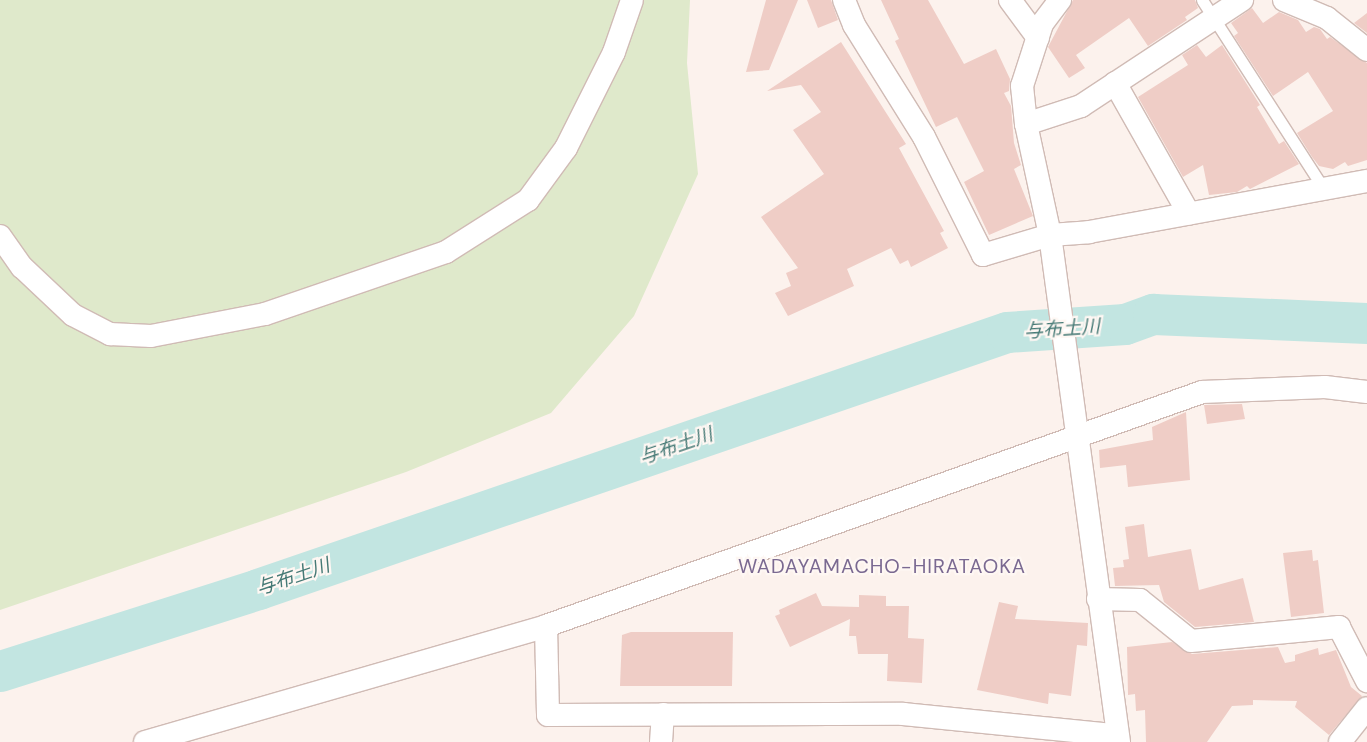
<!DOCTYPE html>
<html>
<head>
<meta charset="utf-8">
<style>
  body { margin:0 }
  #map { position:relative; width:1367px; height:742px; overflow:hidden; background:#fcf2ed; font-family:"DM Sans","Noto Sans JP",sans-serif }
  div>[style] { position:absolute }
  .green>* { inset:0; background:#dfe9cb }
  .river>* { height:41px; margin:-20.5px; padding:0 20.5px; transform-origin:20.5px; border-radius:20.5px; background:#c2e5e1 }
  .building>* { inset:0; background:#efcdc6 }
  .roads { filter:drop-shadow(1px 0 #d0bbb5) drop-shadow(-1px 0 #d0bbb5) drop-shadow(0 1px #d0bbb5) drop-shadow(0 -1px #d0bbb5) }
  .service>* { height:11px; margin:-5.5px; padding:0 5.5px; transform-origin:5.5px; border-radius:5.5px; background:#fff }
  .minor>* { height:22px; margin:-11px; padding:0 11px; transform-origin:11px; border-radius:11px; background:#fff }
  span { translate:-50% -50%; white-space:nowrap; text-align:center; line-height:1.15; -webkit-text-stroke:4.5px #fef7f3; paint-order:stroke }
  .water-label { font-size:19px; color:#457975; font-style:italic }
  .quarter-label { font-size:20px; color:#7a6991; letter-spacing:1px }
</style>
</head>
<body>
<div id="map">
  <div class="green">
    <i style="clip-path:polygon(0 0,690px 0,687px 63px,698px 174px,634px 316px,551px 413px,406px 472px,0 610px)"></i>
  </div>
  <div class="river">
    <i style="left:0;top:671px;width:271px;rotate:-17.6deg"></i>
    <i style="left:258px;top:589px;width:792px;rotate:-18.94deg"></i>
    <i style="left:1007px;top:332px;width:118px;rotate:-3.9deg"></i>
    <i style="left:1125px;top:324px;width:30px;rotate:-20deg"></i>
    <i style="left:1153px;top:314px;width:214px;rotate:2.4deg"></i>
  </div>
  <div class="building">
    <i style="clip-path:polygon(766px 0,798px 0,769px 70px,746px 72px)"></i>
    <i style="clip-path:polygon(807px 0,831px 0,838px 20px,818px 28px)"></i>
    <i style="clip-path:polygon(881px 0,928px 0,964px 64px,996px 49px,1010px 79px,1009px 91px,1004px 93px,1011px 106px,1014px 143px,1021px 165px,1014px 169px,1033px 216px,989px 235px,964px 182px,984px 171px,957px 117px,936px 127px,895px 41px,899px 39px)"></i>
    <i style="clip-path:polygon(1073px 0,1195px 0,1198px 8px,1185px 17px,1187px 20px,1148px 46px,1129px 18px,1076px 55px,1085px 68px,1069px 78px,1048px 47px)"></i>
    <i style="clip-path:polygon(1252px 8px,1263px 23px,1279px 12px,1298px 20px,1306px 32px,1314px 27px,1320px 29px,1327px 39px,1330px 37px,1367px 63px,1367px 160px,1348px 166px,1345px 162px,1333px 169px,1319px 166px,1312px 157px,1297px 133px,1333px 111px,1308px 72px,1273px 96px,1234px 36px,1238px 33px,1231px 23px)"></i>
    <i style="clip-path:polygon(1367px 13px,1367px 33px,1354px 23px)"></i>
    <i style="clip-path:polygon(841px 42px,906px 144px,899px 148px,944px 231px,940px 233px,948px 248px,911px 267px,908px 260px,900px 264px,891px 248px,847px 269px,854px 286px,788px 316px,775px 293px,791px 286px,786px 273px,798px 268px,761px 217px,824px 174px,793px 130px,821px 112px,801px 85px,767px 91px)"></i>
    <i style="clip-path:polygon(1197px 45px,1206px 57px,1222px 45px,1260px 105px,1257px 107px,1279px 144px,1284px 141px,1299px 164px,1250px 189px,1247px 186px,1237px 192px,1209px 195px,1203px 165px,1183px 177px,1138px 97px,1188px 65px,1182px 55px)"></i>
    <i style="clip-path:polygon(1242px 404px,1245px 419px,1207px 424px,1204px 405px)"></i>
    <i style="clip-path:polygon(1186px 412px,1190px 480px,1128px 487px,1126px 465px,1100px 468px,1099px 450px,1153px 440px,1152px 427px)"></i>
    <i style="clip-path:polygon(1144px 524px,1148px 557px,1191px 549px,1199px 590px,1243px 578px,1254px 622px,1195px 627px,1164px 602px,1159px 585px,1115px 586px,1113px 568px,1124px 567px,1123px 560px,1129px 559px,1125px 527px)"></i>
    <i style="clip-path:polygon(1312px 550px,1313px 561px,1318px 560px,1324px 613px,1291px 617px,1283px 553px)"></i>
    <i style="clip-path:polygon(816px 593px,822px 606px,859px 607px,859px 595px,886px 596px,886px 606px,909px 606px,908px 638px,924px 639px,922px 683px,887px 681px,888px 654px,858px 654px,856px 636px,849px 636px,850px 619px,790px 647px,775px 616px,780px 614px,779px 610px)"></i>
    <i style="clip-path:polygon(999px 602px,1018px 606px,1015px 619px,1088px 623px,1087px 646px,1077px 645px,1071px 696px,1049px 693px,1048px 704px,977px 690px)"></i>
    <i style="clip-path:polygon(631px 632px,733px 632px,732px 686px,620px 686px,622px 635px)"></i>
    <i style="clip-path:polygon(1172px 642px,1192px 654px,1278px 647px,1285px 663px,1295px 661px,1295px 655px,1318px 648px,1319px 655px,1336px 650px,1351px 687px,1362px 696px,1329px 735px,1295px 707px,1297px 701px,1253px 700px,1253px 705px,1232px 706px,1207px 742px,1146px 742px,1145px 710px,1136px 711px,1135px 694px,1128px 695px,1127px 647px)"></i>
  </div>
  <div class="roads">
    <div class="service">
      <i style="left:1202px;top:0;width:227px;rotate:57.2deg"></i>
    </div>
    <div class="minor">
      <i style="left:844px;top:0;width:27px;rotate:68deg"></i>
      <i style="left:854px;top:25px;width:132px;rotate:58deg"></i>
      <i style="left:924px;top:137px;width:132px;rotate:63.4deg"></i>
      <i style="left:983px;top:255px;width:70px;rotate:-16.6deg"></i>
      <i style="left:1050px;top:235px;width:39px;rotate:-4deg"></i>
      <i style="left:1089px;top:232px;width:283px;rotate:-10.4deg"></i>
      <i style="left:1010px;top:0;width:47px;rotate:53.6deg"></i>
      <i style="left:1060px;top:0;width:30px;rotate:127deg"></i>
      <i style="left:1042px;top:24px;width:65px;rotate:107.9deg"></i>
      <i style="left:1022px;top:86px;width:38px;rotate:84deg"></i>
      <i style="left:1026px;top:124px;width:114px;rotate:77.8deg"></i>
      <i style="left:1050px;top:235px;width:512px;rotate:82.25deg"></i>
      <i style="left:1284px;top:0;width:47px;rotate:22.7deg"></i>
      <i style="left:1327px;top:18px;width:51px;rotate:38.7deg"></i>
      <i style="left:1115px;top:83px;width:150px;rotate:60.5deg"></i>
      <i style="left:1026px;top:124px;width:58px;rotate:-18.1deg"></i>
      <i style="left:1081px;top:106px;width:193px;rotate:-33.4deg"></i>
      <i style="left:0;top:236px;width:38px;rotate:55deg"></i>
      <i style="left:22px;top:267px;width:70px;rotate:43.3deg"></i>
      <i style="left:73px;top:315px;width:42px;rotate:27.2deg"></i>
      <i style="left:110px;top:334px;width:41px;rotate:2.8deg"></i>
      <i style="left:151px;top:336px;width:116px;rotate:-10.9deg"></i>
      <i style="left:265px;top:314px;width:191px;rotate:-18.9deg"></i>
      <i style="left:446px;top:252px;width:97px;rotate:-32.4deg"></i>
      <i style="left:528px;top:200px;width:64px;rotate:-53.8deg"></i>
      <i style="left:566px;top:148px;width:107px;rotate:-63.4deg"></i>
      <i style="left:614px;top:52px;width:55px;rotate:-70.9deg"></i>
      <i style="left:1098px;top:599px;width:42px;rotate:1.4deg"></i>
      <i style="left:1140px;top:600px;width:65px;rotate:38.8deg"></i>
      <i style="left:1191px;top:641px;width:149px;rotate:-5.4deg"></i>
      <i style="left:1339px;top:627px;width:61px;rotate:62.6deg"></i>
      <i style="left:546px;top:626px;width:89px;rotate:88.7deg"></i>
      <i style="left:548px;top:715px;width:355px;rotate:-0.2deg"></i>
      <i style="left:903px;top:714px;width:213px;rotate:5.7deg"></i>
      <i style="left:145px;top:742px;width:417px;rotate:-16.1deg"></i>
      <i style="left:546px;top:626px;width:696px;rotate:-19.63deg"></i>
      <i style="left:1202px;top:392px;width:123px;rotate:-2.3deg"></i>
      <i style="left:1325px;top:387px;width:42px;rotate:6.8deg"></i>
      <i style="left:661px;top:742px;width:28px;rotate:-86deg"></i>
      <i style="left:1340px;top:742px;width:43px;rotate:-51.5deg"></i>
    </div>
  </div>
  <div class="water-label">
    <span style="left:1062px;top:329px;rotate:-4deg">与布土川</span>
    <span style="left:676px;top:446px;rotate:-19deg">与布土川</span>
    <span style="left:293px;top:577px;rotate:-19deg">与布土川</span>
  </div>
  <div class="quarter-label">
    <span style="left:882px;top:566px">WADAYAMACHO-HIRATAOKA</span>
  </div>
</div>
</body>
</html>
